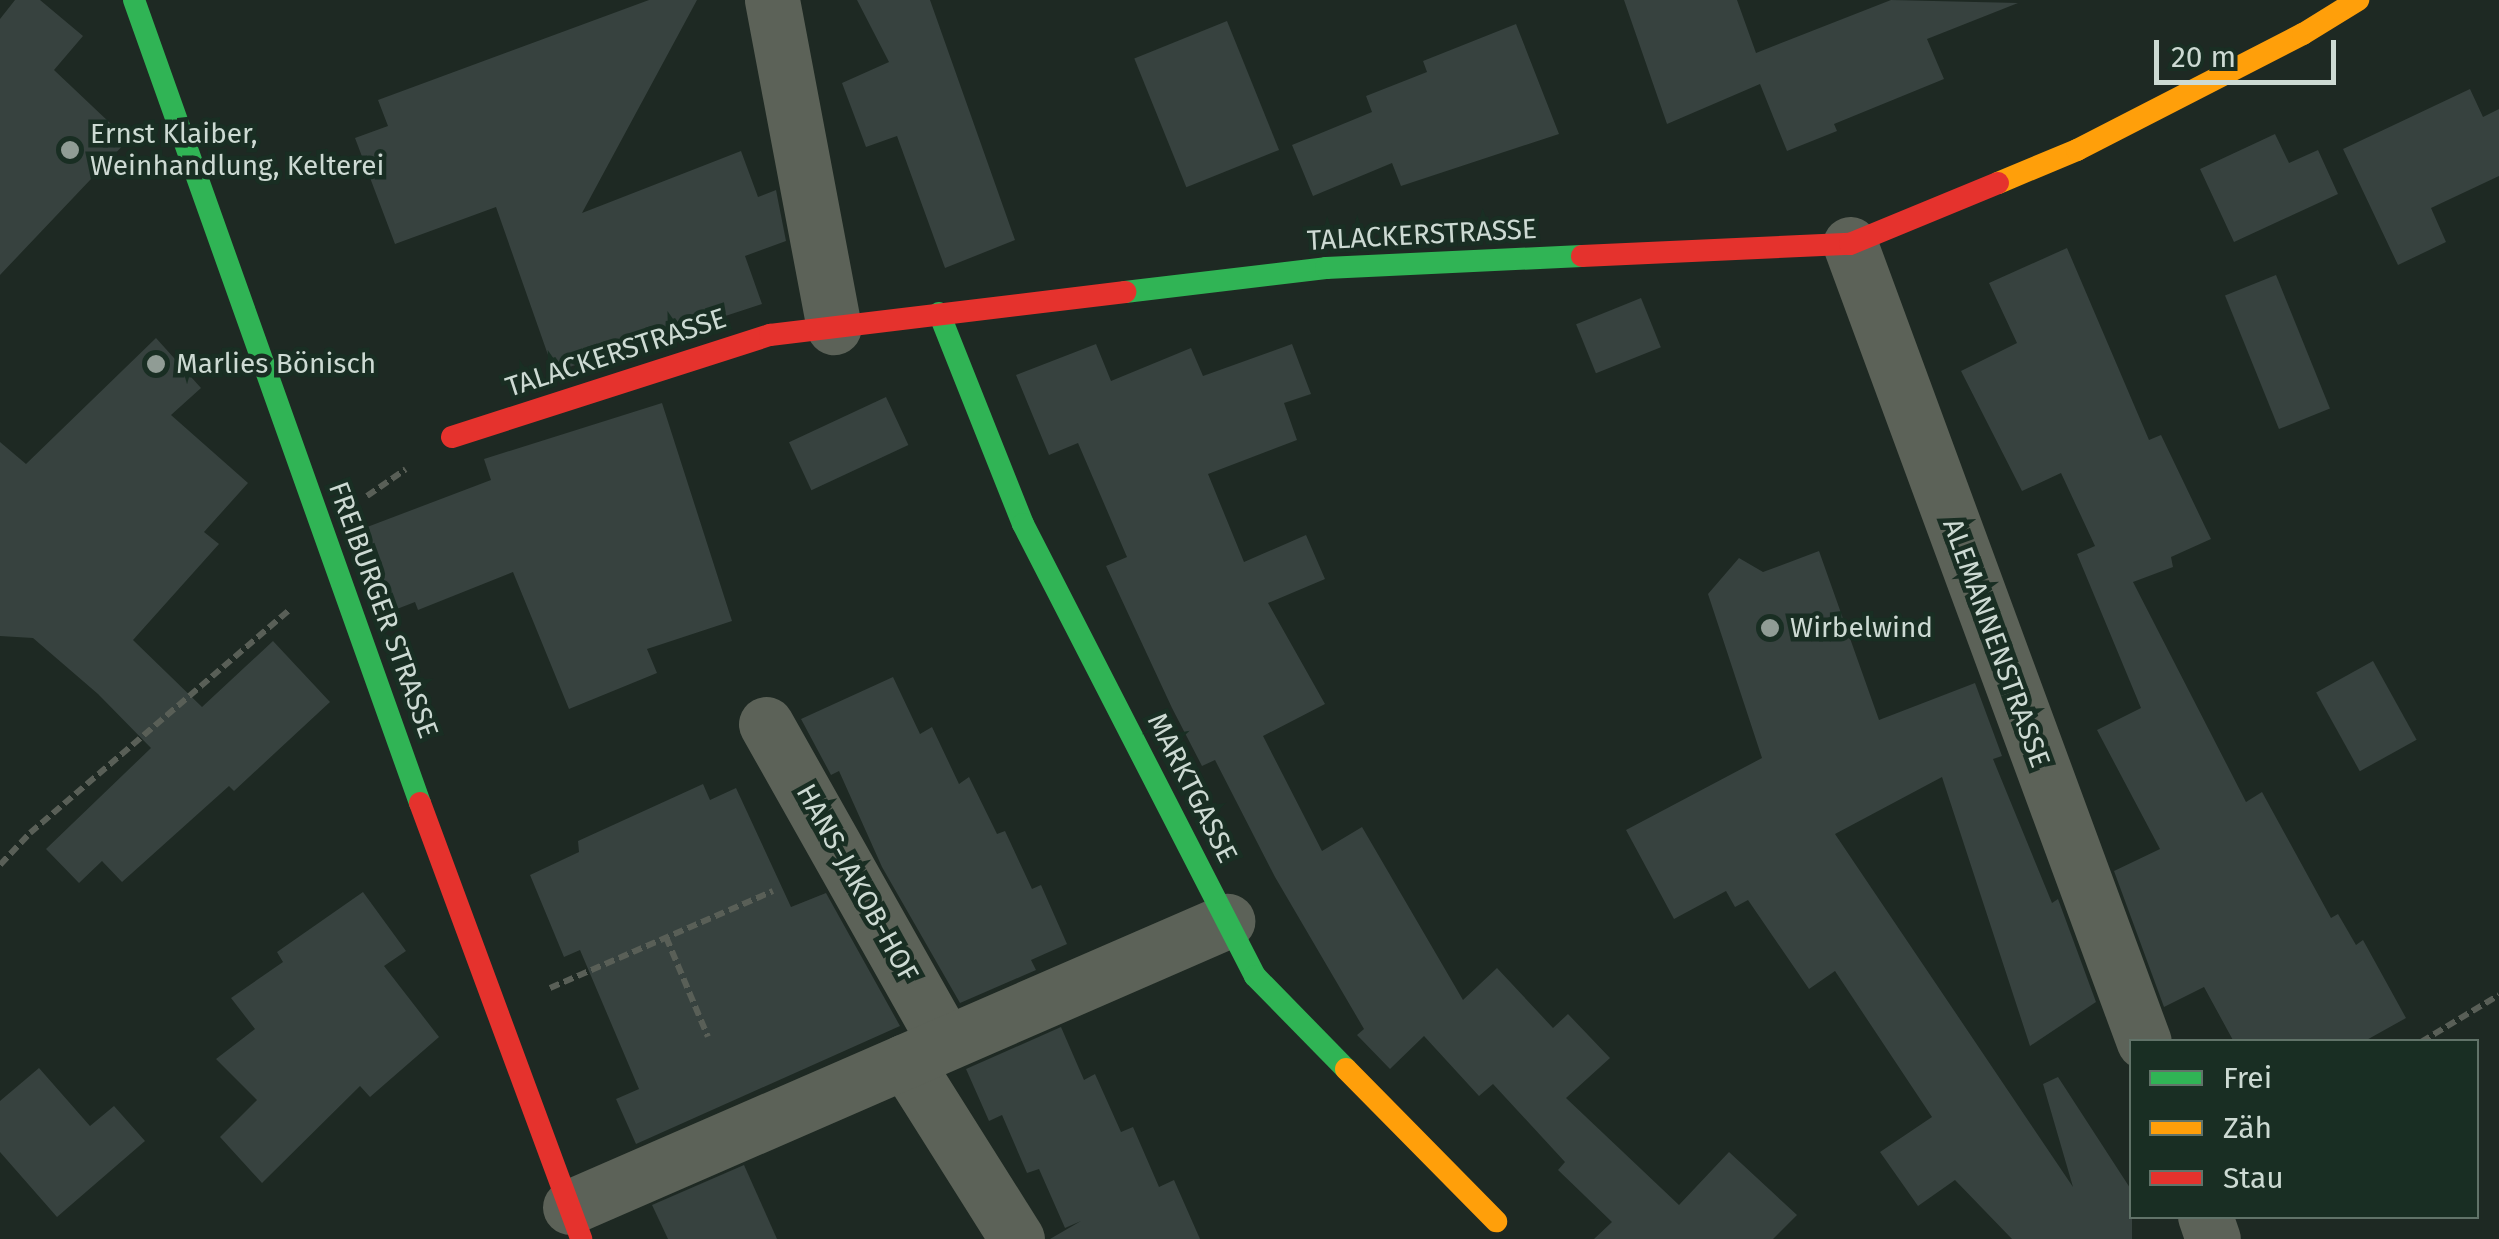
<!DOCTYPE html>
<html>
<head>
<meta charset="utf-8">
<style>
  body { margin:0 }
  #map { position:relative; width:2499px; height:1239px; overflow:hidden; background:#1e2923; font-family:"Fira Sans",sans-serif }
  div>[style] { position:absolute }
  .building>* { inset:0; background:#37423f; transform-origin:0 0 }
  .path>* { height:6px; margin-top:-3px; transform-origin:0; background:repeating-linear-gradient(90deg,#595f57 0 10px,transparent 0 15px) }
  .street>* { height:55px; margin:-27.5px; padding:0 27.5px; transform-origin:27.5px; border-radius:27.5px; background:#5c6258 }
  .fast>* { height:22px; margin:-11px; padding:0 11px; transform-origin:11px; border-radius:11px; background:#30b455 }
  .slow>* { height:22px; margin:-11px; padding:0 11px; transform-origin:11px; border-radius:11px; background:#ff9f0a }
  .jam>* { height:22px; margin:-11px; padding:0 11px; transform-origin:11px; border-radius:11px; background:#e5322d }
  .dots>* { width:28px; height:28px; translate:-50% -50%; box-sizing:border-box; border:5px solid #192e23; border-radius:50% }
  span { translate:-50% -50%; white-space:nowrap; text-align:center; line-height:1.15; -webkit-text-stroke:9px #192e23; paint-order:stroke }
  .poi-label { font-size:28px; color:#cddad3 }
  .left { translate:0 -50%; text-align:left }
  .street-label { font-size:28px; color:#cddad3 }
  .legend { position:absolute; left:2129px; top:1039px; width:350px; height:180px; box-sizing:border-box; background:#192e23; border:2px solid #617369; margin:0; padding:12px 18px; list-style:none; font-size:30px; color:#cddad3 }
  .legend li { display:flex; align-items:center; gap:20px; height:50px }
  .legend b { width:50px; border:2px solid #617369 }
  .scale { position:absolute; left:2154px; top:40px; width:182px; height:45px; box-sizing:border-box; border:5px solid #cddad3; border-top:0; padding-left:12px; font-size:30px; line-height:35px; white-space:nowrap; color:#cddad3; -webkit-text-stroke:8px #192e23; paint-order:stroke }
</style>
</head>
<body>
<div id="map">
  <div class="building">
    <i style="clip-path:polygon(15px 0,40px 0,83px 36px,54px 70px,128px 140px,0 275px,0 19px)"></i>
    <i style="clip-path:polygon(649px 0,697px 0,582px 213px,741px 151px,758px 197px,776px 190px,786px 241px,745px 256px,762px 304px,554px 372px,496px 207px,395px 244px,355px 138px,388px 126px,378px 100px)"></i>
    <i style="clip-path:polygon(857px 0,930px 0,1015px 240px,945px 268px,897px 136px,866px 147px,842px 83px,889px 62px)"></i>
    <i style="clip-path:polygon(1624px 0,1737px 0,1756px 53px,1891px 0,2018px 3px,1927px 39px,1944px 79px,1834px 124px,1837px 131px,1787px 151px,1760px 84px,1667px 124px)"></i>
    <i style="left:1227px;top:21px;width:139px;height:100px;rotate:68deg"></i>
    <i style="clip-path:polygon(1516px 24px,1559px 134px,1401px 186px,1392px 163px,1313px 196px,1292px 145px,1372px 112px,1366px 96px,1427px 72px,1423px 61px)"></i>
    <i style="clip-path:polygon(2470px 89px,2483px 117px,2499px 109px,2499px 176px,2431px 208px,2446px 242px,2398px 265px,2343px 149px)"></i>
    <i style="clip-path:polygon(2275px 134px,2289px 163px,2318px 150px,2338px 194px,2234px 242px,2200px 169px)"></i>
    <i style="clip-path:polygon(2067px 248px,2149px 440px,2161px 435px,2211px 539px,2171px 557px,2173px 567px,2133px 582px,2246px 802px,2262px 792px,2331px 918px,2338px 914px,2356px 945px,2363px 940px,2406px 1018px,2363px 1042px,2234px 1042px,2204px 987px,2164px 1007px,2114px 871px,2160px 849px,2097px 730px,2141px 708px,2077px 554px,2095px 546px,2061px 473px,2022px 491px,1961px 371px,2017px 343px,1989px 283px)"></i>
    <i style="left:2276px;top:275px;width:144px;height:55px;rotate:68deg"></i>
    <i style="left:1641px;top:298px;width:53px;height:70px;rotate:68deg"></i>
    <i style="clip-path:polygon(156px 338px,201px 388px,171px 415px,248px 483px,204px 532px,219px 544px,133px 640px,202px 707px,273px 641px,330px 702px,234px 791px,229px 786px,122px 882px,102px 861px,79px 883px,46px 849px,151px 748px,98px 694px,33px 638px,0 636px,0 442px,26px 464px)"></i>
    <i style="clip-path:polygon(1096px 344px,1111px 381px,1191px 348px,1203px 376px,1292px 344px,1311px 394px,1284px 403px,1297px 440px,1208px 474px,1244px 562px,1306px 535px,1325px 579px,1268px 603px,1325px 704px,1263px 736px,1322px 851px,1362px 827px,1463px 1000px,1497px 968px,1553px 1028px,1568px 1014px,1610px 1058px,1566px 1098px,1679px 1205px,1729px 1152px,1797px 1215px,1773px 1239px,1594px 1239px,1612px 1222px,1558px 1170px,1565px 1162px,1493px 1084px,1479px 1096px,1424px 1036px,1390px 1069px,1357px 1035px,1364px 1029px,1275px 877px,1215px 760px,1202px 766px,1172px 708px,1106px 566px,1127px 557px,1078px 443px,1049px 455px,1016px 375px)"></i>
    <i style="left:886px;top:397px;width:53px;height:107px;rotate:65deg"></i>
    <i style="clip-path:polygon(662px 403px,732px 621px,647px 649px,657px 673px,569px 709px,513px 572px,418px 610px,415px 602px,384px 614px,354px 532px,491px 480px,484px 459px)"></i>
    <i style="clip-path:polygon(1819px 551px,1879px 720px,1975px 683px,2002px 756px,1993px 759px,2052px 903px,2058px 899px,2096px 1002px,2030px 1046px,1942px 777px,1835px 834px,2073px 1187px,2043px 1084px,2058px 1077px,2132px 1191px,2132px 1239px,2012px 1239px,1955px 1180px,1918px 1206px,1880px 1152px,1932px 1117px,1835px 971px,1809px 989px,1748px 900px,1735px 907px,1726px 891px,1674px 919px,1626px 830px,1762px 758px,1708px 594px,1739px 558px,1763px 572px)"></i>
    <i style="left:2373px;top:661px;width:90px;height:65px;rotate:61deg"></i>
    <i style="clip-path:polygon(893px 677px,920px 734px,932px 727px,959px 784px,969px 777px,997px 834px,1005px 831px,1032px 889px,1041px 885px,1067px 944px,1031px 960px,1036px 970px,960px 1003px,882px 867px,839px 771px,831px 775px,801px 719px)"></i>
    <i style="clip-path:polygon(703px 784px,710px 800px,736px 788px,791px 907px,826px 893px,900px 1026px,636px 1144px,616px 1099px,639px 1089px,580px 950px,564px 957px,530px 875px,579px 852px,578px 841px)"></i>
    <i style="clip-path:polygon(363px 892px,406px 951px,384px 966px,439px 1037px,370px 1097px,360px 1086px,262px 1183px,220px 1137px,257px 1100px,216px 1059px,255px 1029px,231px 998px,283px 962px,277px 952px)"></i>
    <i style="clip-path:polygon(1061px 1027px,1084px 1080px,1095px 1074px,1121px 1132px,1133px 1127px,1159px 1187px,1174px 1180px,1200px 1239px,1050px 1239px,1081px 1221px,1065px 1228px,1039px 1169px,1027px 1173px,1002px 1115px,989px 1121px,966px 1069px)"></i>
    <i style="clip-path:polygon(39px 1068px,90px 1126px,114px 1106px,145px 1141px,57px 1217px,0 1152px,0 1101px)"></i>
    <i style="clip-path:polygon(744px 1165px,777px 1239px,668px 1239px,652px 1205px)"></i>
  </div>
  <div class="path">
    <i style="left:367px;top:496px;width:47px;rotate:-34.7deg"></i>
    <i style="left:0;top:865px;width:44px;rotate:-46.8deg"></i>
    <i style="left:30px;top:833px;width:342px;rotate:-40.7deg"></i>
    <i style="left:666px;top:937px;width:108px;rotate:67.2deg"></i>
    <i style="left:550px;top:988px;width:243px;rotate:-23.5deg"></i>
    <i style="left:2421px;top:1042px;width:91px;rotate:-31.1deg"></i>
  </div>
  <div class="street">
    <i style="left:772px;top:0;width:333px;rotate:79.3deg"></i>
    <i style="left:1850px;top:244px;width:850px;rotate:69.78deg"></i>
    <i style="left:766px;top:724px;width:366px;rotate:60.6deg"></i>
    <i style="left:905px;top:1061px;width:210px;rotate:57.8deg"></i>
    <i style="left:570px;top:1207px;width:717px;rotate:-23.52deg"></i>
    <i style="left:2205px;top:1216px;width:24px;rotate:71deg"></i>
  </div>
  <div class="fast">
    <i style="left:134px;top:0;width:852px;rotate:70.4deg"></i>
    <i style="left:1125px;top:292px;width:202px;rotate:-6.8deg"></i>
    <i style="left:1326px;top:268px;width:256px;rotate:-2.7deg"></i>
    <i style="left:939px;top:313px;width:227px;rotate:68.3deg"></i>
    <i style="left:1023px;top:524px;width:508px;rotate:62.83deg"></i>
    <i style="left:1255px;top:976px;width:130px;rotate:45.6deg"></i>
  </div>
  <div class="slow">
    <i style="left:1998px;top:183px;width:86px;rotate:-22.7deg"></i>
    <i style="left:2077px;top:150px;width:254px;rotate:-27.2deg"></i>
    <i style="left:2303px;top:34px;width:65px;rotate:-31.7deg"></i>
    <i style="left:1346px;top:1069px;width:214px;rotate:45.4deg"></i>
  </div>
  <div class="jam">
    <i style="left:1582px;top:256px;width:268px;rotate:-2.6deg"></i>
    <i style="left:1850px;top:244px;width:160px;rotate:-22.4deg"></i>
    <i style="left:452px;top:437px;width:334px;rotate:-17.8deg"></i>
    <i style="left:770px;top:335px;width:358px;rotate:-6.9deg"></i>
    <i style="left:420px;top:803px;width:465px;rotate:69.7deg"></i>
  </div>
  <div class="dots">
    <i style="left:70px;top:150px;background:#909c95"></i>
    <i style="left:156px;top:364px;background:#909c95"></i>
    <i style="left:1770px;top:628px;background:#909c95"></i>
  </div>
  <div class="poi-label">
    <span class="left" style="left:90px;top:150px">Ernst Klaiber,<br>Weinhandlung, Kelterei</span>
    <span class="left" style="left:176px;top:364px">Marlies Bönisch</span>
    <span class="left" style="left:1790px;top:628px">Wirbelwind</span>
  </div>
  <div class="street-label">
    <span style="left:1422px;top:235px;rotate:-3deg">TALACKERSTRASSE</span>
    <span style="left:616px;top:353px;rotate:-18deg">TALACKERSTRASSE</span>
    <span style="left:383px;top:610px;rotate:70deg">FREIBURGER STRASSE</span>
    <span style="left:1996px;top:643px;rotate:70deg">ALEMANNENSTRASSE</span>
    <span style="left:1192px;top:788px;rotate:63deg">MARKTGASSE</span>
    <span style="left:857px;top:883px;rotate:61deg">HANS-JAKOB-HOF</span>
  </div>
  <ul class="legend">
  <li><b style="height:12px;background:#30b455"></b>Frei</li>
  <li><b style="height:12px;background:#ff9f0a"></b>Zäh</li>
  <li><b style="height:12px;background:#e5322d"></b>Stau</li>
  </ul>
  <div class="scale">20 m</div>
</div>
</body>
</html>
